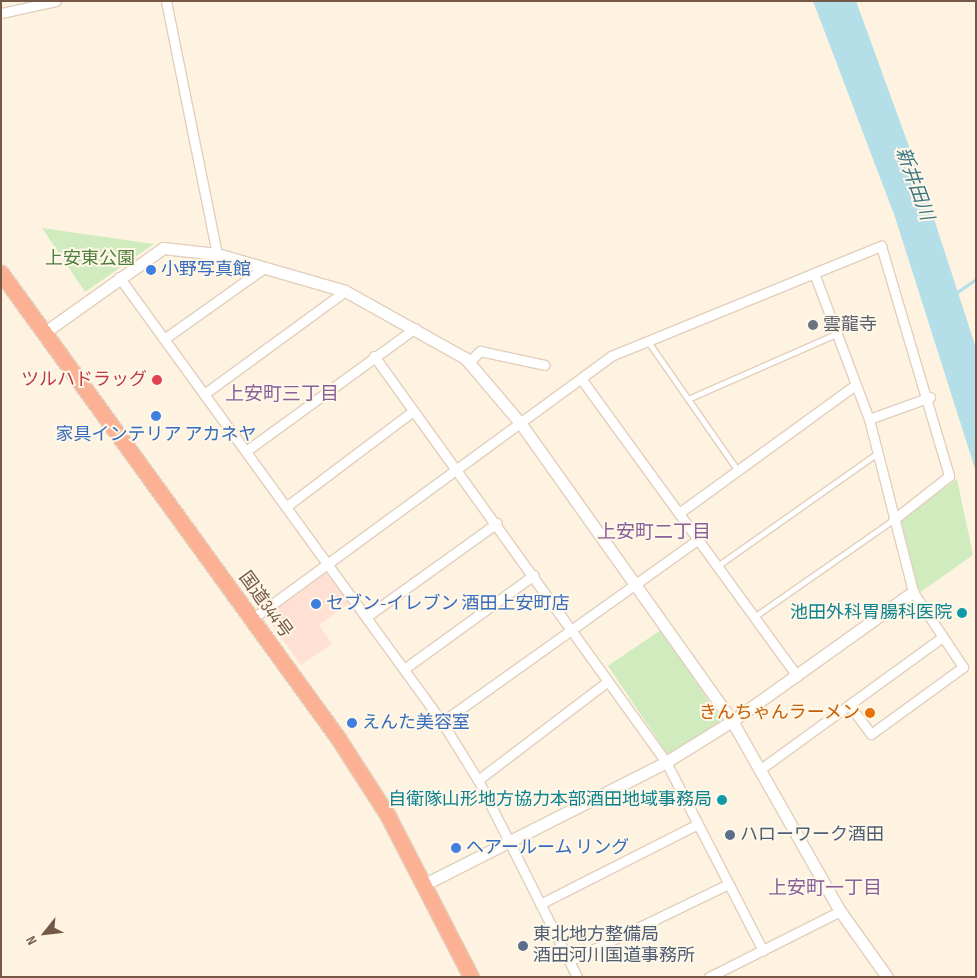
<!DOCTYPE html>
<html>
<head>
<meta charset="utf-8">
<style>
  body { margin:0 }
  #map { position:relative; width:977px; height:978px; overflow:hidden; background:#fef3e1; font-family:"Sofia Sans Condensed","Noto Sans JP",sans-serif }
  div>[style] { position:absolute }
  .commercial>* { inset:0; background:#ffe1d4 }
  .green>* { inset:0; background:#d0ecbf; transform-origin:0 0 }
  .water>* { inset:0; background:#b4dfe8 }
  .stream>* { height:3px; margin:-1.5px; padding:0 1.5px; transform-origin:1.5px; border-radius:1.5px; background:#b4dfe8 }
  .roads { filter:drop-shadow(1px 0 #e2cfbc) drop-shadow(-1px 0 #e2cfbc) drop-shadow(0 1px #e2cfbc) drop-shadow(0 -1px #e2cfbc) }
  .lane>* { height:4.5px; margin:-2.25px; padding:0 2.25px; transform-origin:2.25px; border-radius:2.25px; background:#fff }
  .street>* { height:9px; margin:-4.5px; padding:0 4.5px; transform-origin:4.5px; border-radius:4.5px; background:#fff }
  .secondary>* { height:11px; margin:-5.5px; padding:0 5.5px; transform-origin:5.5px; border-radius:5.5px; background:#fff }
  .highway>* { height:15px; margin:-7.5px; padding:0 7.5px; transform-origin:7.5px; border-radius:7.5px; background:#fcb194 }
  .dots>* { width:14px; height:14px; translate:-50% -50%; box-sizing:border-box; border:2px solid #fff7e8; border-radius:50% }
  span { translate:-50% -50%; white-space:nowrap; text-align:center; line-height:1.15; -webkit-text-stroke:4px #fff7e8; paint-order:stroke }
  .park-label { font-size:18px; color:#4f7d3e }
  .shop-label { font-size:18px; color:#366cbe }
  .left { translate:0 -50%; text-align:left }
  .worship-label { font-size:18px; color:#5b616d }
  .health-label { font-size:18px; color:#be3a42 }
  .right { translate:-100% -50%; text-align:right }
  .street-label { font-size:18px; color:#765846 }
  .culture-label { font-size:18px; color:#0d838f }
  .food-label { font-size:18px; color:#c56008 }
  .service-label { font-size:18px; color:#4e5e75 }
  .water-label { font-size:19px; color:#3c7784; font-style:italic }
  .neighbourhood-label { font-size:19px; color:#88619a }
  .frame { position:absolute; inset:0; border:2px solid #765846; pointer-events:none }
  .north { position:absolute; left:20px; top:908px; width:50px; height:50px; -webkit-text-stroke:4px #fff7e8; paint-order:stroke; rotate:241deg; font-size:14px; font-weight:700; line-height:20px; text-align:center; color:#765846 }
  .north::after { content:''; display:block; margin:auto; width:18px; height:22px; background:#765846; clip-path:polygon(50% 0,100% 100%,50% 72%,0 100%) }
</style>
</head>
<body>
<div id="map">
  <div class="commercial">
    <i style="clip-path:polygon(325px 572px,351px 602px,319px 625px,332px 644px,301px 665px,270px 622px,272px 609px)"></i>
  </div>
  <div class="green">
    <i style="clip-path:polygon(42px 228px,154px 244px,85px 292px)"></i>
    <i style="clip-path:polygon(957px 479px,973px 555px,919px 593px,900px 520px)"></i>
    <i style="left:661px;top:630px;width:109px;height:64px;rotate:56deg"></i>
  </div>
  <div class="water">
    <i style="clip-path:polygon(813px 1px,856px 1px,922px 182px,976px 348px,976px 472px,895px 217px)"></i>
  </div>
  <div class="stream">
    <i style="left:956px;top:293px;width:24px;rotate:-35deg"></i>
  </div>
  <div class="roads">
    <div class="lane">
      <i style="left:648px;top:341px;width:156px;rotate:55.2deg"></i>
      <i style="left:688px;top:399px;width:162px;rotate:-23.7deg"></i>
      <i style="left:716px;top:567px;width:196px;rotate:-35.2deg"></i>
      <i style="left:754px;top:617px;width:169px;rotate:-34.9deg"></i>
    </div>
    <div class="street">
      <i style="left:166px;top:1px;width:258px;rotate:78.6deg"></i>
      <i style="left:1px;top:13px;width:56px;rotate:-12.3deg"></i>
      <i style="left:814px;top:273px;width:156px;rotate:69.4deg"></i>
      <i style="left:869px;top:419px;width:179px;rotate:75.7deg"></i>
      <i style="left:913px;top:592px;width:90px;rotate:56.3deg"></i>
      <i style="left:963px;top:667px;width:114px;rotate:143.9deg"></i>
      <i style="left:871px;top:734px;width:35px;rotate:-127deg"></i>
      <i style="left:119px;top:277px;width:550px;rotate:54.03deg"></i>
      <i style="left:442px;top:722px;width:68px;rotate:58.2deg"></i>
      <i style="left:478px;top:780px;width:220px;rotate:63.3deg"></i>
      <i style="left:164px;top:339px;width:123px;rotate:-35.4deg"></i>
      <i style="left:374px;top:356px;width:500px;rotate:54.28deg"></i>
      <i style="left:666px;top:762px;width:212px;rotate:62.8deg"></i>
      <i style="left:469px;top:362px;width:16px;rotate:-45deg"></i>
      <i style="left:480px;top:351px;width:66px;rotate:12.2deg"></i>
      <i style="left:582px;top:380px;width:366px;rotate:54deg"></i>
      <i style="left:204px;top:394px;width:175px;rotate:-36.1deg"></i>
      <i style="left:869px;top:419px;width:65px;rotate:-19.8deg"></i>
      <i style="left:246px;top:451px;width:209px;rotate:-36deg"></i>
      <i style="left:287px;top:506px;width:158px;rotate:-37deg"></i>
      <i style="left:679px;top:513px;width:218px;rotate:-36deg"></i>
      <i style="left:366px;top:617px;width:161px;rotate:-35.7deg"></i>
      <i style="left:252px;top:619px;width:445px;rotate:-36.2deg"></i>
      <i style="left:611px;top:356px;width:292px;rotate:-22.2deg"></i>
      <i style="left:881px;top:246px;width:240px;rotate:73.5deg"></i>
      <i style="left:949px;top:476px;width:71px;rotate:141.8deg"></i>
      <i style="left:404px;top:669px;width:160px;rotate:-35.9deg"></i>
      <i style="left:442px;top:722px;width:312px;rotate:-35.5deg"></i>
      <i style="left:762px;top:768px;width:223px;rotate:-36deg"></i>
      <i style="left:478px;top:780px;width:163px;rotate:-37.3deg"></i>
      <i style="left:540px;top:904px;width:177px;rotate:-26.9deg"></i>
      <i style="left:569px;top:961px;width:177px;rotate:-25.8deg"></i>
      <i style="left:709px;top:977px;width:147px;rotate:-26.7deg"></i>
    </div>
    <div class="secondary">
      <i style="left:45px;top:332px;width:145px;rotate:-35.4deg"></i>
      <i style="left:163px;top:248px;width:54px;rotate:6.3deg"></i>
      <i style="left:217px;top:254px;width:133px;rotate:16.1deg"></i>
      <i style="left:345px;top:291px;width:137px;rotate:29.2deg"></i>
      <i style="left:465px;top:358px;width:87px;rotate:49.7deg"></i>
      <i style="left:521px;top:424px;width:364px;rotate:54.6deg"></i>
      <i style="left:732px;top:721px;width:219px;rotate:60.4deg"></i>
      <i style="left:840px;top:911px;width:81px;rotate:54.5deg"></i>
      <i style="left:425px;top:884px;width:270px;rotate:-26.8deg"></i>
      <i style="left:666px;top:762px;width:78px;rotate:-31.8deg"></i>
      <i style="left:732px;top:721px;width:222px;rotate:-35.5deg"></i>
    </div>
    <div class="highway">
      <i style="left:1px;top:273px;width:574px;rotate:54.07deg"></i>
      <i style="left:338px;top:738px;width:93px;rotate:57.3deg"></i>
      <i style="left:388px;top:816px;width:181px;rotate:62.7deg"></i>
    </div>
  </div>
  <div class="dots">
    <i style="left:151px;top:270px;background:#3f7fe0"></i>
    <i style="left:813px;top:325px;background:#6b7280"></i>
    <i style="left:157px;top:380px;background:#e0444e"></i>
    <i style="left:156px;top:416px;background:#3f7fe0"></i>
    <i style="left:316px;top:604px;background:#3f7fe0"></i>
    <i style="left:962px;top:613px;background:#0f9aa8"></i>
    <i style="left:870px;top:713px;background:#e8710a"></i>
    <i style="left:352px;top:723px;background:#3f7fe0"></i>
    <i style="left:722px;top:800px;background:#0f9aa8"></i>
    <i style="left:730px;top:835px;background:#5c6f8a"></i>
    <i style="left:456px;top:848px;background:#3f7fe0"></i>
    <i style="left:523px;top:946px;background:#5c6f8a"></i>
  </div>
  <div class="park-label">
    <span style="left:90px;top:259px">上安東公園</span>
  </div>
  <div class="shop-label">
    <span class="left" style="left:161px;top:270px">小野写真館</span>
    <span style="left:156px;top:435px">家具インテリア アカネヤ</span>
    <span class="left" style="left:326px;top:604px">セブン-イレブン 酒田上安町店</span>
    <span class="left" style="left:362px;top:723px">えんた美容室</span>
    <span class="left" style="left:466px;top:848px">ヘアールーム リング</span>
  </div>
  <div class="worship-label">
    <span class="left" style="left:823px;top:325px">雲龍寺</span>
  </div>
  <div class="health-label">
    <span class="right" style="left:147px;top:380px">ツルハドラッグ</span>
  </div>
  <div class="street-label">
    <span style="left:265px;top:605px;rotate:54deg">国道344号</span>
  </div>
  <div class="culture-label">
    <span class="right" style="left:952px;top:613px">池田外科胃腸科医院</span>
    <span class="right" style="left:712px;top:800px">自衛隊山形地方協力本部酒田地域事務局</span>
  </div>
  <div class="food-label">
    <span class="right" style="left:860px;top:713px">きんちゃんラーメン</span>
  </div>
  <div class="service-label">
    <span class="left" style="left:740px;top:835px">ハローワーク酒田</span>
    <span class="left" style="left:533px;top:946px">東北地方整備局<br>酒田河川国道事務所</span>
  </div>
  <div class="water-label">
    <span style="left:914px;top:184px;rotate:70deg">新井田川</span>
  </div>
  <div class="neighbourhood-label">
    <span style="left:282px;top:395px">上安町三丁目</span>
    <span style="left:654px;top:533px">上安町二丁目</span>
    <span style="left:825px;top:889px">上安町一丁目</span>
  </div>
  <div class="frame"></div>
  <div class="north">N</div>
</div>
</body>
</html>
